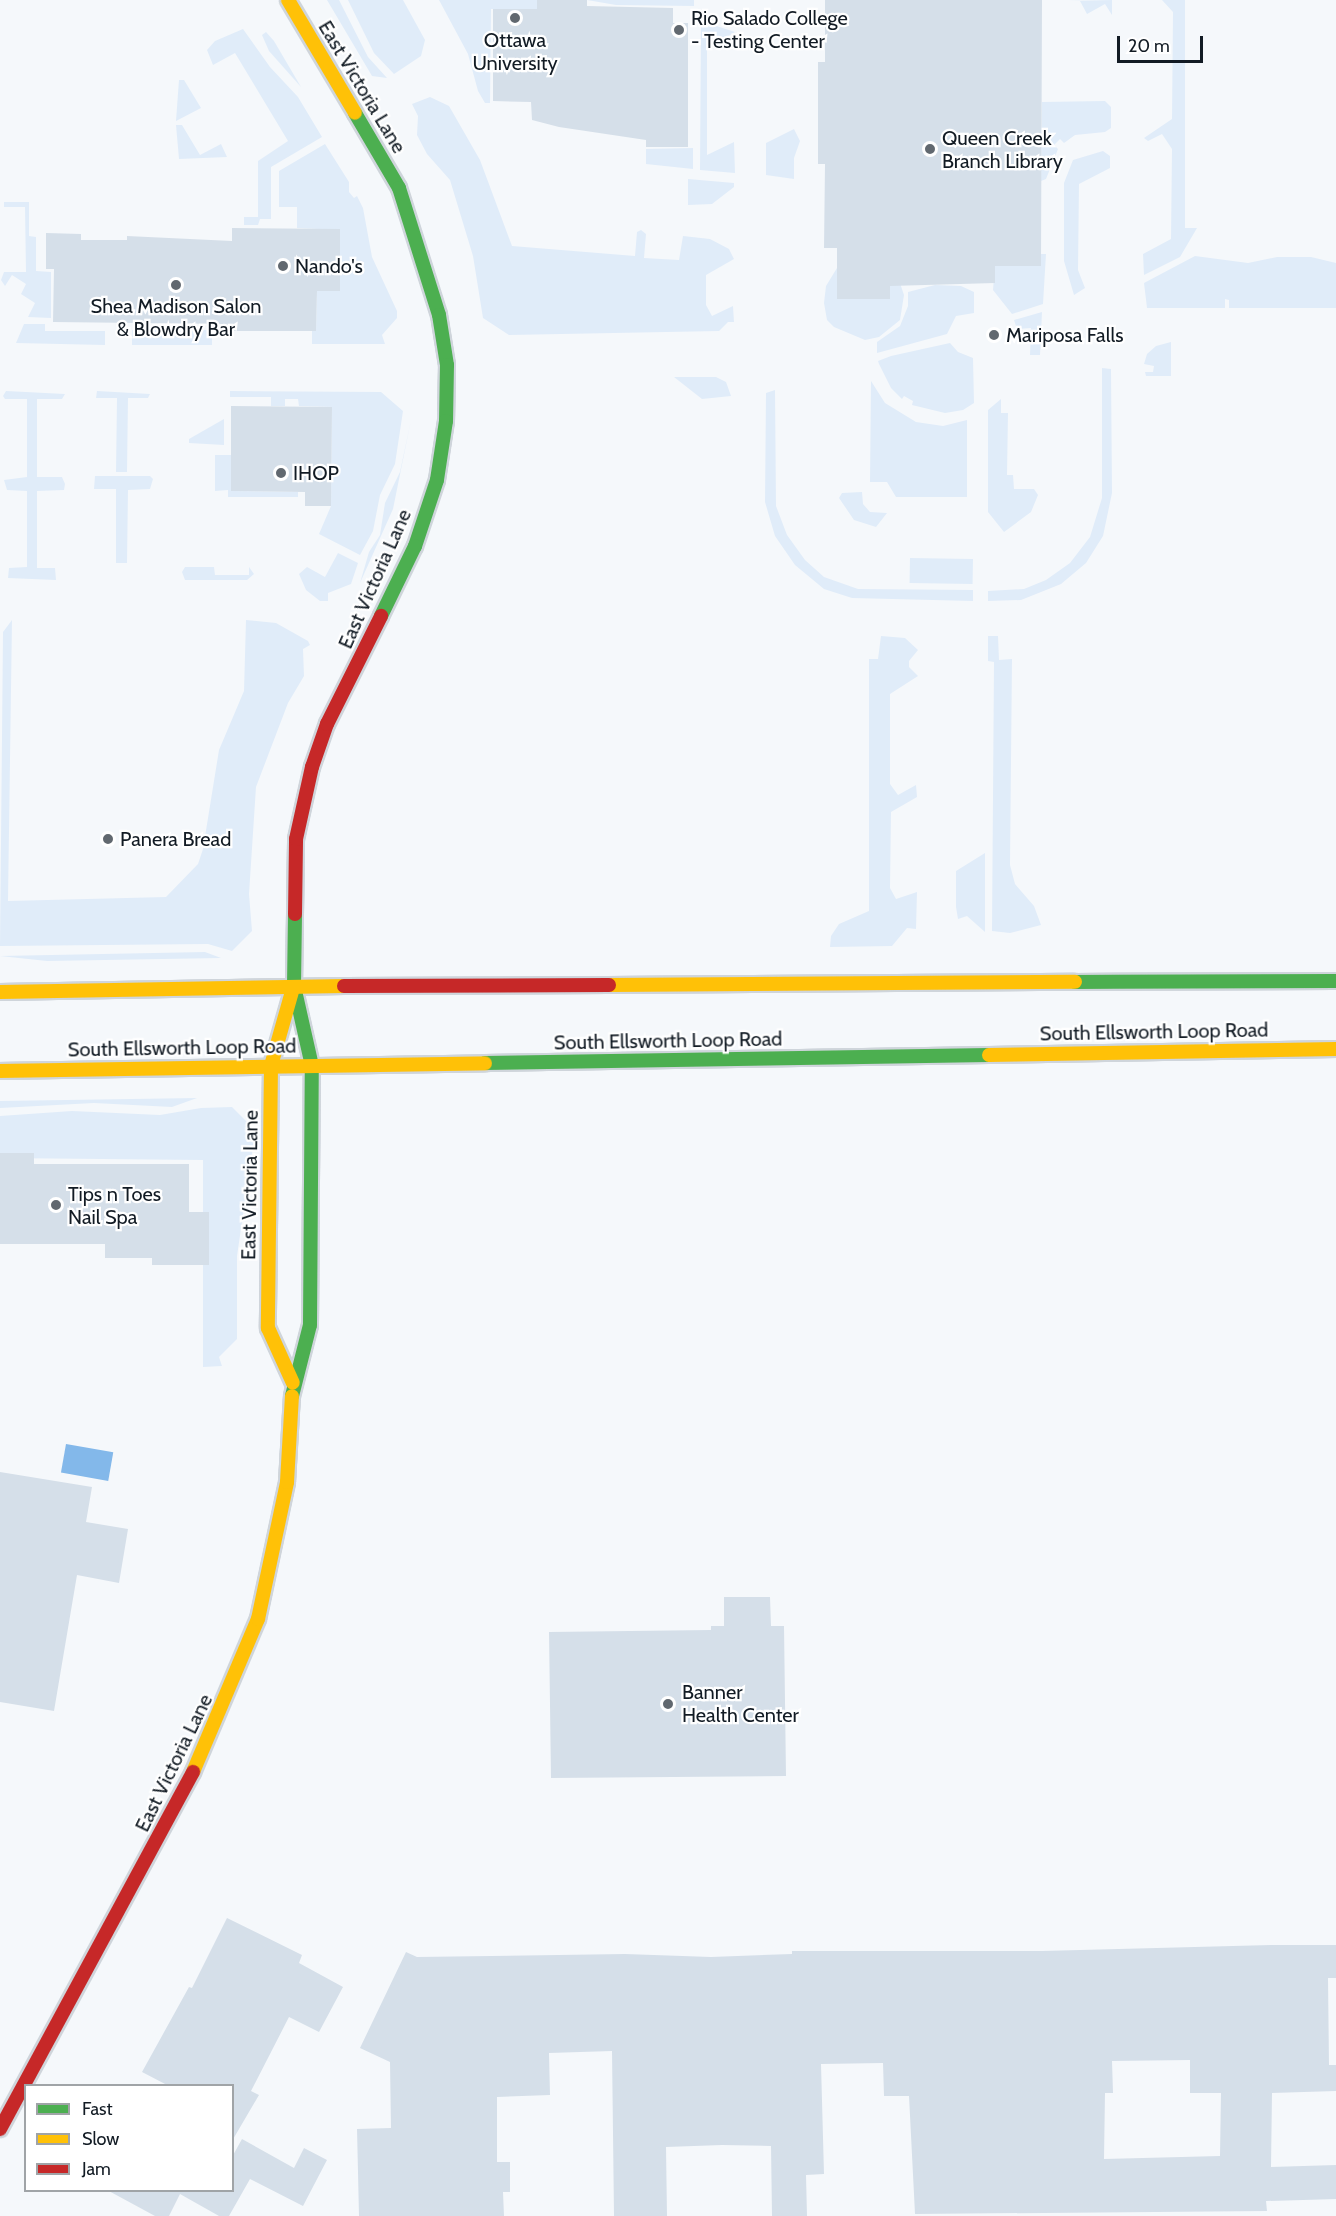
<!DOCTYPE html>
<html>
<head>
<meta charset="utf-8">
<style>
  body { margin:0 }
  #map { position:relative; width:1336px; height:2216px; overflow:hidden; background:#f5f8fb; font-family:Cabin,sans-serif }
  div>[style] { position:absolute }
  .green>* { inset:0; background:#e0ecf9; transform-origin:0 0 }
  .water>* { inset:0; background:#83b8ea; transform-origin:0 0 }
  .building>* { inset:0; background:#d5dfe9 }
  .roads { filter:drop-shadow(2px 0 #cfd5db) drop-shadow(-2px 0 #cfd5db) drop-shadow(0 2px #cfd5db) drop-shadow(0 -2px #cfd5db) }
  .fast>* { height:14px; margin:-7px; padding:0 7px; transform-origin:7px; border-radius:7px; background:#4caf50 }
  .slow>* { height:14px; margin:-7px; padding:0 7px; transform-origin:7px; border-radius:7px; background:#ffc107 }
  .jam>* { height:14px; margin:-7px; padding:0 7px; transform-origin:7px; border-radius:7px; background:#c62828 }
  .dots>* { width:16px; height:16px; translate:-50% -50%; box-sizing:border-box; border:3px solid #fff; border-radius:50% }
  span { translate:-50% -50%; white-space:nowrap; text-align:center; line-height:1.15; -webkit-text-stroke:4.5px #fff; paint-order:stroke }
  .poi-label { font-size:20px; color:#121b24 }
  .left { translate:0 -50%; text-align:left }
  .street-label { font-size:20px; color:#121b24 }
  .legend { position:absolute; left:24px; top:2084px; width:210px; height:108px; box-sizing:border-box; background:#fff; border:2px solid #a0a4a7; margin:0; padding:8px 10px; list-style:none; font-size:18px; color:#121b24 }
  .legend li { display:flex; align-items:center; gap:12px; height:30px }
  .legend b { width:30px; border:2px solid #a0a4a7 }
  .scale { position:absolute; left:1117px; top:36px; width:86px; height:27px; box-sizing:border-box; border:3px solid #121b24; border-top:0; padding-left:8px; font-size:18px; line-height:21px; white-space:nowrap; color:#121b24; -webkit-text-stroke:4px #fff; paint-order:stroke }
</style>
</head>
<body>
<div id="map">
  <div class="green">
    <i style="clip-path:polygon(327px 0,339px 0,368px 57px,387px 78px,372px 76px)"></i>
    <i style="clip-path:polygon(348px 0,403px 0,425px 40px,421px 56px,394px 74px,374px 53px)"></i>
    <i style="clip-path:polygon(439px 0,537px 0,537px 9px,491px 9px,490px 103px,485px 103px,478px 91px,468px 54px)"></i>
    <i style="clip-path:polygon(587px 0,694px 0,694px 6px,616px 5px)"></i>
    <i style="clip-path:polygon(1112px 0,1112px 15px,1105px 4px,1087px 14px,1080px 1px,1068px 1px)"></i>
    <i style="clip-path:polygon(1162px 0,1185px 0,1185px 228px,1197px 228px,1180px 257px,1144px 275px,1143px 254px,1171px 239px,1172px 149px,1162px 134px,1148px 141px,1144px 138px,1172px 119px,1173px 12px)"></i>
    <i style="clip-path:polygon(701px 21px,735px 32px,707px 49px,707px 155px,734px 142px,735px 173px,700px 170px)"></i>
    <i style="clip-path:polygon(243px 29px,270px 67px,298px 97px,322px 137px,271px 167px,271px 219px,260px 219px,258px 225px,244px 225px,244px 217px,258px 217px,258px 161px,288px 141px,235px 53px,213px 65px,207px 50px,215px 41px)"></i>
    <i style="clip-path:polygon(266px 32px,274px 41px,301px 87px,269px 51px,262px 35px)"></i>
    <i style="clip-path:polygon(179px 80px,184px 80px,201px 108px,176px 121px)"></i>
    <i style="clip-path:polygon(430px 97px,449px 106px,480px 160px,512px 246px,635px 256px,637px 232px,641px 230px,646px 234px,644px 258px,679px 260px,683px 236px,710px 239px,729px 249px,734px 259px,706px 275px,706px 305px,712px 316px,733px 306px,734px 322px,728px 322px,719px 331px,509px 335px,483px 318px,473px 256px,450px 180px,427px 154px,417px 135px,418px 116px,412px 104px)"></i>
    <i style="clip-path:polygon(1105px 101px,1111px 107px,1111px 128px,1105px 132px,1075px 135px,1064px 143px,1060px 139px,1054px 145px,1058px 149px,1046px 179px,1041px 181px,1042px 102px)"></i>
    <i style="clip-path:polygon(176px 125px,182px 125px,200px 155px,221px 144px,227px 157px,179px 159px)"></i>
    <i style="clip-path:polygon(794px 129px,800px 141px,794px 158px,794px 179px,766px 175px,766px 143px)"></i>
    <i style="clip-path:polygon(325px 144px,349px 182px,349px 192px,354px 198px,357px 196px,363px 208px,372px 257px,397px 311px,397px 318px,382px 335px,385px 344px,312px 344px,312px 331px,316px 331px,317px 291px,340px 291px,340px 230px,297px 228px,297px 207px,279px 207px,279px 171px)"></i>
    <i style="clip-path:polygon(693px 148px,693px 169px,646px 164px,646px 149px)"></i>
    <i style="clip-path:polygon(1103px 151px,1110px 156px,1110px 168px,1079px 184px,1078px 270px,1085px 288px,1074px 295px,1064px 261px,1064px 183px,1073px 160px)"></i>
    <i style="clip-path:polygon(688px 179px,734px 183px,734px 187px,712px 204px,688px 205px)"></i>
    <i style="clip-path:polygon(4px 202px,29px 202px,29px 236px,36px 237px,36px 271px,51px 272px,51px 318px,28px 317px,35px 303px,21px 294px,26px 284px,12px 275px,5px 286px,1px 280px,4px 272px,26px 272px,25px 207px,4px 207px)"></i>
    <i style="clip-path:polygon(1041px 254px,1046px 254px,1043px 304px,1012px 314px,993px 290px,995px 266px,1041px 266px)"></i>
    <i style="clip-path:polygon(1195px 256px,1248px 263px,1277px 257px,1311px 257px,1336px 263px,1336px 308px,1229px 308px,1229px 300px,1225px 299px,1225px 308px,1147px 308px,1144px 283px)"></i>
    <i style="clip-path:polygon(837px 268px,837px 299px,890px 278px,900px 283px,904px 295px,900px 320px,879px 337px,865px 340px,834px 327px,827px 320px,824px 303px,826px 286px)"></i>
    <i style="clip-path:polygon(935px 285px,961px 286px,974px 292px,974px 313px,956px 316px,947px 334px,877px 353px,877px 342px,900px 326px,908px 306px,908px 292px)"></i>
    <i style="clip-path:polygon(1042px 312px,1040px 355px,1030px 355px,1031px 328px,1017px 329px,1014px 320px)"></i>
    <i style="clip-path:polygon(24px 324px,45px 324px,45px 331px,105px 331px,105px 345px,16px 343px)"></i>
    <i style="left:132px;top:330px;width:80px;height:15px"></i>
    <i style="clip-path:polygon(1171px 342px,1171px 376px,1146px 376px,1145px 372px,1153px 372px,1154px 366px,1144px 364px,1147px 354px,1156px 346px)"></i>
    <i style="clip-path:polygon(950px 343px,958px 352px,973px 358px,974px 403px,963px 410px,945px 413px,912px 405px,913px 401px,904px 396px,902px 399px,891px 388px,879px 364px,878px 361px,891px 356px)"></i>
    <i style="clip-path:polygon(1102px 368px,1111px 369px,1112px 493px,1103px 536px,1086px 563px,1061px 584px,1021px 600px,988px 601px,988px 591px,1024px 589px,1046px 580px,1070px 563px,1090px 537px,1102px 498px)"></i>
    <i style="clip-path:polygon(674px 377px,716px 377px,726px 382px,731px 396px,702px 399px)"></i>
    <i style="clip-path:polygon(871px 381px,885px 403px,916px 422px,943px 426px,967px 420px,967px 497px,896px 497px,887px 482px,870px 482px)"></i>
    <i style="clip-path:polygon(775px 390px,776px 506px,787px 535px,805px 560px,824px 577px,858px 589px,973px 590px,973px 601px,852px 598px,824px 589px,795px 565px,775px 536px,765px 502px,766px 393px)"></i>
    <i style="clip-path:polygon(6px 391px,65px 394px,62px 399px,37px 399px,37px 477px,62px 477px,65px 484px,64px 490px,37px 491px,37px 568px,55px 568px,56px 580px,8px 578px,9px 568px,27px 567px,27px 491px,7px 490px,4px 480px,27px 477px,27px 399px,5px 399px,3px 396px)"></i>
    <i style="clip-path:polygon(97px 391px,150px 394px,148px 398px,128px 398px,127px 472px,116px 472px,117px 398px,96px 398px)"></i>
    <i style="clip-path:polygon(230px 391px,381px 392px,403px 411px,395px 464px,380px 495px,373px 531px,360px 555px,319px 534px,331px 506px,332px 407px,299px 406px,298px 399px,285px 399px,285px 406px,271px 406px,271px 397px,230px 397px)"></i>
    <i style="clip-path:polygon(1001px 399px,1001px 413px,1008px 413px,1007px 475px,1013px 475px,1014px 489px,1034px 489px,1038px 495px,1031px 512px,1004px 532px,988px 512px,988px 410px)"></i>
    <i style="clip-path:polygon(224px 419px,224px 445px,189px 443px,189px 439px)"></i>
    <i style="clip-path:polygon(411px 420px,393px 509px,360px 583px,369px 552px,380px 535px,385px 503px,400px 472px)"></i>
    <i style="clip-path:polygon(215px 455px,231px 455px,231px 491px,298px 492px,298px 497px,228px 497px,228px 490px,215px 491px)"></i>
    <i style="clip-path:polygon(95px 476px,150px 476px,153px 479px,150px 489px,128px 490px,127px 563px,116px 563px,116px 489px,94px 489px)"></i>
    <i style="clip-path:polygon(862px 492px,863px 504px,870px 512px,887px 513px,876px 527px,854px 520px,839px 498px,842px 493px)"></i>
    <i style="clip-path:polygon(338px 553px,358px 563px,351px 584px,328px 593px,328px 601px,320px 601px,306px 590px,299px 574px,307px 567px,325px 577px)"></i>
    <i style="left:910px;top:558px;width:63px;height:25px;rotate:1deg"></i>
    <i style="clip-path:polygon(185px 567px,214px 567px,215px 575px,249px 575px,249px 567px,254px 574px,247px 580px,185px 580px,182px 572px)"></i>
    <i style="clip-path:polygon(12px 620px,8px 901px,166px 897px,198px 864px,203px 849px,219px 750px,244px 691px,246px 620px,276px 623px,308px 641px,310px 645px,303px 649px,304px 676px,288px 703px,256px 787px,249px 894px,252px 931px,232px 951px,208px 944px,0 946px,3px 632px)"></i>
    <i style="clip-path:polygon(881px 636px,905px 638px,918px 650px,909px 661px,909px 667px,918px 676px,890px 694px,890px 784px,898px 795px,916px 785px,917px 797px,891px 812px,890px 888px,896px 899px,917px 892px,916px 929px,907px 928px,892px 946px,830px 947px,831px 936px,839px 924px,869px 911px,869px 659px,878px 659px)"></i>
    <i style="clip-path:polygon(988px 636px,998px 636px,999px 660px,1012px 659px,1010px 865px,1015px 884px,1034px 906px,1041px 925px,1010px 933px,992px 931px,994px 662px,988px 661px)"></i>
    <i style="clip-path:polygon(985px 853px,985px 932px,967px 916px,958px 919px,956px 907px,956px 871px)"></i>
    <i style="clip-path:polygon(205px 952px,221px 958px,47px 961px,0 956px)"></i>
    <i style="clip-path:polygon(197px 1098px,172px 1107px,94px 1103px,0 1108px,0 1101px)"></i>
    <i style="clip-path:polygon(232px 1107px,251px 1126px,254px 1140px,237px 1256px,237px 1339px,219px 1357px,222px 1366px,203px 1367px,203px 1265px,209px 1265px,209px 1212px,203px 1212px,203px 1160px,0 1158px,0 1116px,72px 1111px,160px 1115px,201px 1108px)"></i>
  </div>
  <div class="water">
    <i style="left:66px;top:1444px;width:48px;height:29px;rotate:10deg"></i>
  </div>
  <div class="building">
    <i style="clip-path:polygon(537px 0,587px 0,587px 6px,673px 8px,673px 23px,688px 23px,688px 147px,646px 147px,646px 140px,559px 127px,532px 120px,531px 102px,493px 101px,493px 9px,537px 9px)"></i>
    <i style="clip-path:polygon(825px 0,1042px 0,1041px 266px,995px 266px,995px 283px,890px 286px,890px 299px,837px 299px,837px 248px,824px 248px,825px 164px,818px 164px,818px 62px,825px 62px)"></i>
    <i style="clip-path:polygon(232px 228px,340px 229px,340px 291px,317px 291px,316px 331px,226px 331px,226px 324px,53px 322px,54px 269px,46px 269px,46px 233px,81px 234px,81px 240px,127px 240px,127px 236px,232px 241px)"></i>
    <i style="clip-path:polygon(231px 406px,332px 407px,331px 506px,305px 506px,305px 492px,231px 491px)"></i>
    <i style="clip-path:polygon(0 1153px,34px 1153px,34px 1164px,189px 1164px,189px 1212px,209px 1212px,209px 1265px,152px 1265px,152px 1258px,105px 1258px,105px 1244px,0 1244px)"></i>
    <i style="clip-path:polygon(0 1472px,92px 1487px,86px 1522px,128px 1529px,119px 1583px,77px 1575px,54px 1711px,0 1702px)"></i>
    <i style="clip-path:polygon(724px 1597px,770px 1597px,771px 1626px,784px 1626px,786px 1776px,551px 1778px,549px 1632px,711px 1630px,711px 1626px,724px 1626px)"></i>
    <i style="clip-path:polygon(227px 1918px,302px 1955px,299px 1963px,343px 1987px,319px 2032px,289px 2017px,251px 2091px,259px 2095px,232px 2141px,232px 2085px,167px 2085px,142px 2072px,189px 1987px,192px 1988px)"></i>
    <i style="clip-path:polygon(evenodd,1271px 1945px,1336px 1945px,1336px 1978px,1328px 1978px,1329px 2065px,1336px 2065px,1336px 2091px,1272px 2093px,1271px 2167px,1336px 2165px,1336px 2199px,1266px 2201px,1267px 2211px,915px 2214px,909px 2096px,884px 2096px,883px 2063px,821px 2064px,824px 2174px,806px 2175px,807px 2216px,772px 2216px,771px 2146px,722px 2145px,666px 2147px,667px 2216px,614px 2216px,612px 2051px,549px 2053px,550px 2095px,497px 2097px,497px 2162px,510px 2162px,510px 2192px,503px 2192px,504px 2216px,359px 2216px,357px 2129px,391px 2128px,390px 2062px,360px 2048px,406px 1952px,417px 1957px,625px 1954px,711px 1957px,792px 1954px,792px 1951px,1042px 1951px,1271px 1945px,1190px 2060px,1190px 2093px,1221px 2093px,1220px 2156px,1104px 2159px,1105px 2093px,1113px 2093px,1112px 2061px,1190px 2060px)"></i>
    <i style="clip-path:polygon(242px 2139px,294px 2168px,304px 2148px,327px 2160px,303px 2206px,250px 2179px,229px 2216px,219px 2216px,180px 2194px,169px 2216px,155px 2216px,107px 2190px,232px 2190px,232px 2157px)"></i>
  </div>
  <div class="roads">
    <div class="fast">
      <i style="left:355px;top:113px;width:87px;rotate:59.6deg"></i>
      <i style="left:399px;top:188px;width:133px;rotate:72.5deg"></i>
      <i style="left:439px;top:315px;width:51px;rotate:80.9deg"></i>
      <i style="left:447px;top:365px;width:56px;rotate:91deg"></i>
      <i style="left:446px;top:421px;width:60px;rotate:98.7deg"></i>
      <i style="left:437px;top:480px;width:70px;rotate:108.4deg"></i>
      <i style="left:415px;top:546px;width:78px;rotate:115.9deg"></i>
      <i style="left:1075px;top:982px;width:261px;rotate:-0.2deg"></i>
      <i style="left:485px;top:1063px;width:504px;rotate:-0.91deg"></i>
      <i style="left:292px;top:1396px;width:73px;rotate:-75.8deg"></i>
      <i style="left:310px;top:1325px;width:259px;rotate:-89.6deg"></i>
      <i style="left:312px;top:1066px;width:82px;rotate:-102.7deg"></i>
      <i style="left:294px;top:986px;width:72px;rotate:-89.2deg"></i>
    </div>
    <div class="slow">
      <i style="left:288px;top:0;width:131px;rotate:59.3deg"></i>
      <i style="left:609px;top:985px;width:466px;rotate:-0.4deg"></i>
      <i style="left:293px;top:988px;width:81px;rotate:105.8deg"></i>
      <i style="left:271px;top:1066px;width:262px;rotate:90.7deg"></i>
      <i style="left:268px;top:1328px;width:60px;rotate:65.6deg"></i>
      <i style="left:0;top:992px;width:344px;rotate:-1deg"></i>
      <i style="left:989px;top:1055px;width:347px;rotate:-1deg"></i>
      <i style="left:0;top:1071px;width:485px;rotate:-0.9deg"></i>
      <i style="left:193px;top:1772px;width:166px;rotate:-67deg"></i>
      <i style="left:258px;top:1619px;width:140px;rotate:-78deg"></i>
      <i style="left:287px;top:1482px;width:86px;rotate:-86.7deg"></i>
    </div>
    <div class="jam">
      <i style="left:295px;top:914px;width:75px;rotate:-89.2deg"></i>
      <i style="left:296px;top:839px;width:74px;rotate:-77.5deg"></i>
      <i style="left:312px;top:767px;width:46px;rotate:-70.8deg"></i>
      <i style="left:327px;top:724px;width:121px;rotate:-63.4deg"></i>
      <i style="left:344px;top:986px;width:265px;rotate:-0.2deg"></i>
      <i style="left:0;top:2129px;width:406px;rotate:-61.6deg"></i>
    </div>
  </div>
  <div class="dots">
    <i style="left:515px;top:18px;background:#61686f"></i>
    <i style="left:679px;top:30px;background:#61686f"></i>
    <i style="left:930px;top:149px;background:#61686f"></i>
    <i style="left:283px;top:266px;background:#61686f"></i>
    <i style="left:176px;top:285px;background:#61686f"></i>
    <i style="left:994px;top:335px;background:#61686f"></i>
    <i style="left:281px;top:473px;background:#61686f"></i>
    <i style="left:108px;top:839px;background:#61686f"></i>
    <i style="left:56px;top:1205px;background:#61686f"></i>
    <i style="left:668px;top:1704px;background:#61686f"></i>
  </div>
  <div class="poi-label">
    <span class="left" style="left:691px;top:30px">Rio Salado College<br>- Testing Center</span>
    <span style="left:515px;top:52px">Ottawa<br>University</span>
    <span class="left" style="left:942px;top:150px">Queen Creek<br>Branch Library</span>
    <span class="left" style="left:295px;top:266px">Nando's</span>
    <span style="left:176px;top:318px">Shea Madison Salon<br>&amp; Blowdry Bar</span>
    <span class="left" style="left:1006px;top:335px">Mariposa Falls</span>
    <span class="left" style="left:293px;top:473px">IHOP</span>
    <span class="left" style="left:120px;top:839px">Panera Bread</span>
    <span class="left" style="left:68px;top:1206px">Tips n Toes<br>Nail Spa</span>
    <span class="left" style="left:682px;top:1704px">Banner<br>Health Center</span>
  </div>
  <div class="street-label">
    <span style="left:362px;top:87px;rotate:59deg">East Victoria Lane</span>
    <span style="left:375px;top:579px;rotate:-66deg">East Victoria Lane</span>
    <span style="left:1154px;top:1032px;rotate:-1deg">South Ellsworth Loop Road</span>
    <span style="left:668px;top:1041px;rotate:-1deg">South Ellsworth Loop Road</span>
    <span style="left:182px;top:1048px;rotate:-1deg">South Ellsworth Loop Road</span>
    <span style="left:250px;top:1185px;rotate:-89deg">East Victoria Lane</span>
    <span style="left:174px;top:1763px;rotate:-64deg">East Victoria Lane</span>
  </div>
  <ul class="legend">
  <li><b style="height:8px;background:#4caf50"></b>Fast</li>
  <li><b style="height:8px;background:#ffc107"></b>Slow</li>
  <li><b style="height:8px;background:#c62828"></b>Jam</li>
  </ul>
  <div class="scale">20 m</div>
</div>
</body>
</html>
